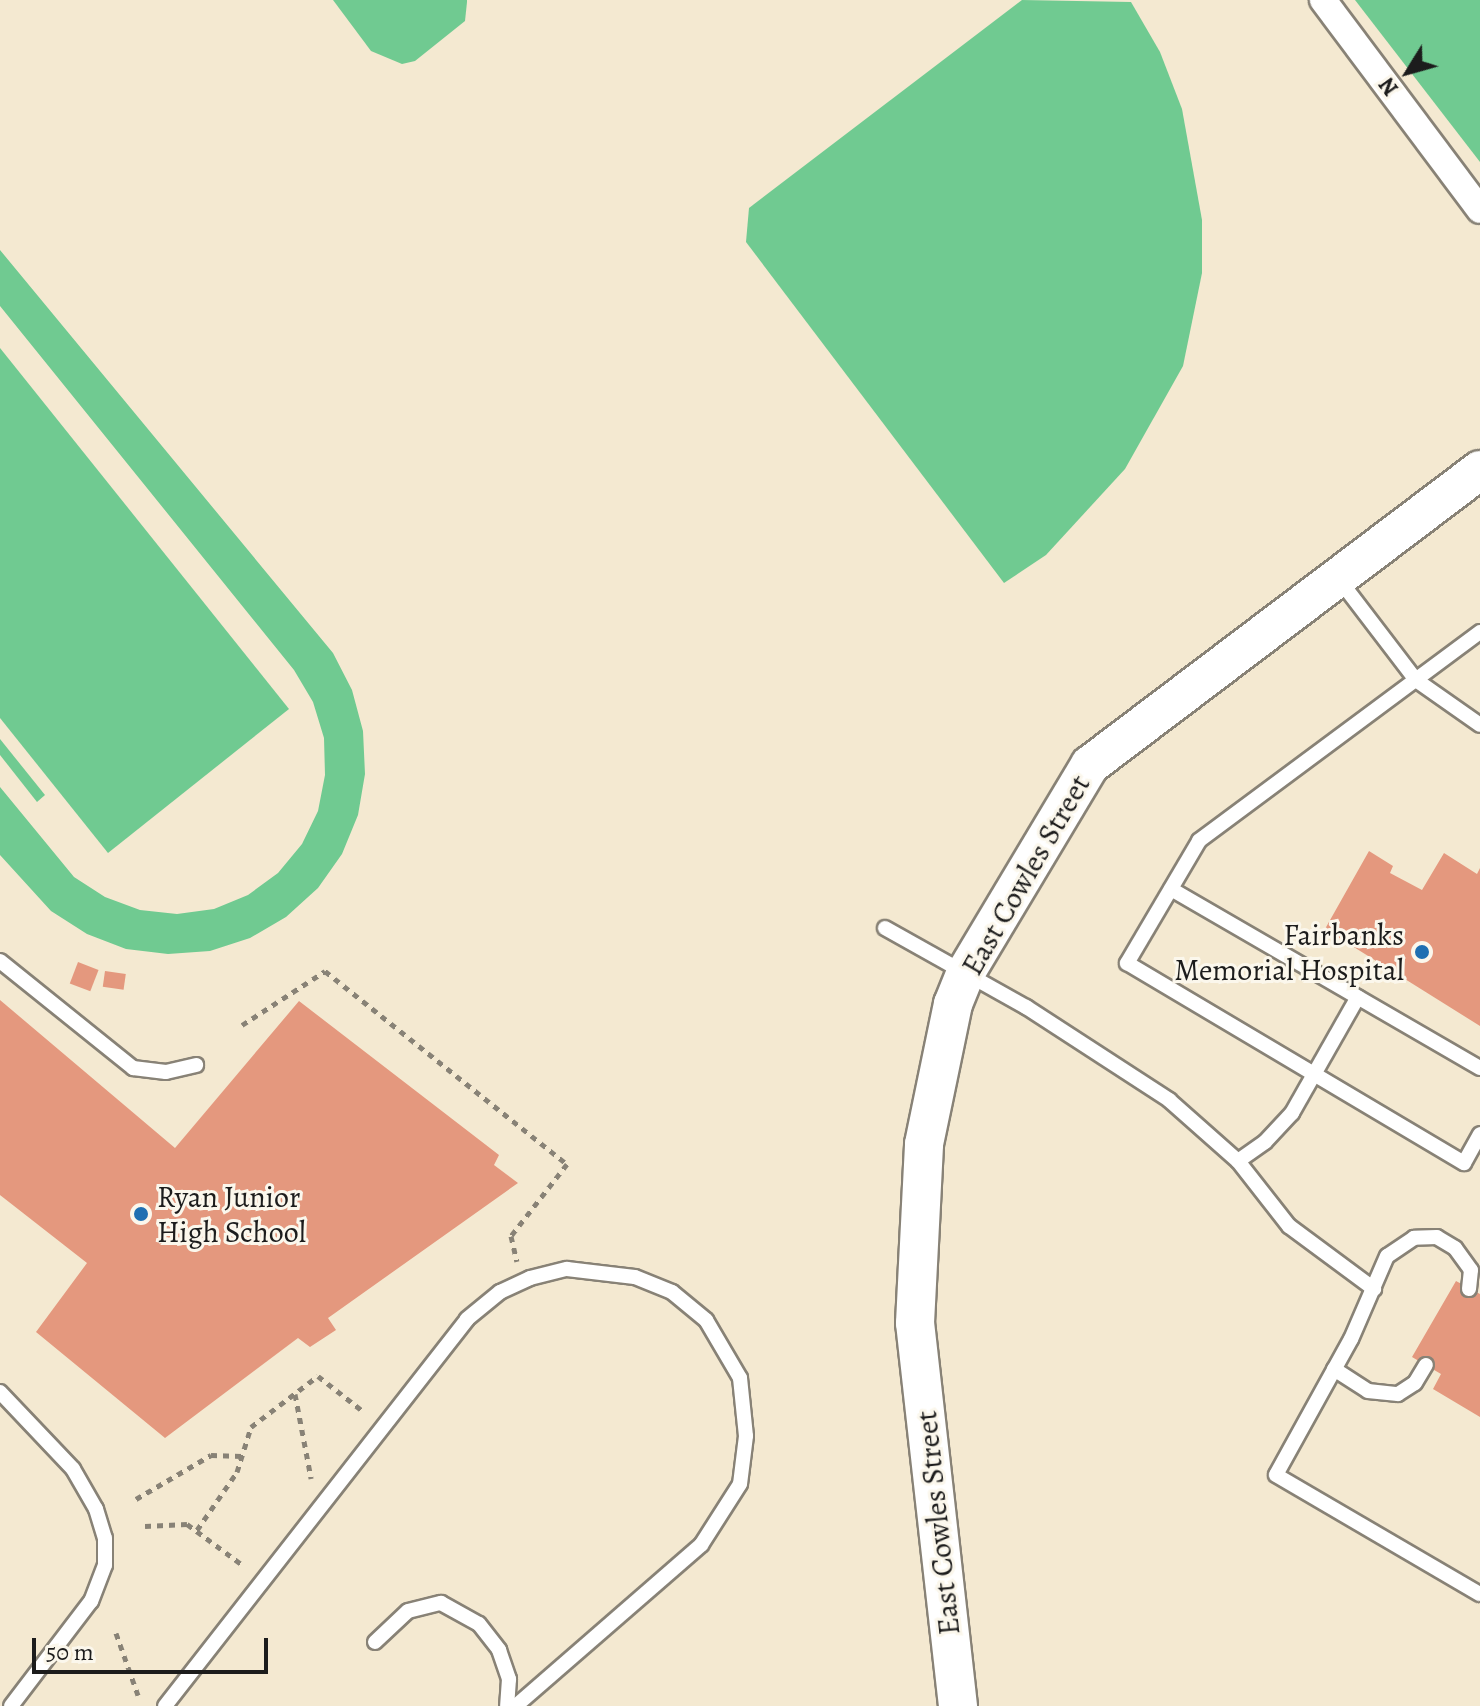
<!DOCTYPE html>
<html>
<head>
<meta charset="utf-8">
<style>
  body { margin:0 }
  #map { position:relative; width:1480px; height:1706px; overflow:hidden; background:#f4e9d1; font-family:Alegreya,serif }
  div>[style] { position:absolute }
  .green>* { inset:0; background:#70ca91 }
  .building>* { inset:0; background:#e4987e; transform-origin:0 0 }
  .path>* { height:5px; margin-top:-2.5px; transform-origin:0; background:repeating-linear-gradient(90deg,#888276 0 6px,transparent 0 12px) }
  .roads { filter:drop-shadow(2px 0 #888276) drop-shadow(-2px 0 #888276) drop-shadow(0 2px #888276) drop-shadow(0 -2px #888276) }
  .lane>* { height:14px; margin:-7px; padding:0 7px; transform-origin:7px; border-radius:7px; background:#fff }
  .street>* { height:26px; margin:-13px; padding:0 13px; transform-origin:13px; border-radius:13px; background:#fff }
  .secondary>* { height:38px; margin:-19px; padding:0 19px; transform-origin:19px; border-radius:19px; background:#fff }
  .dots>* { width:22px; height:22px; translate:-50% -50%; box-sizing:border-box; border:4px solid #fbf7ec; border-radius:50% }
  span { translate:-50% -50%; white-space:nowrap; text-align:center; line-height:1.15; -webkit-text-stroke:6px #fbf7ec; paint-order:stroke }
  .street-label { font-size:30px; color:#1c1c1c }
  .poi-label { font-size:30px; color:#1c1c1c }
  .right { translate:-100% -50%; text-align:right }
  .left { translate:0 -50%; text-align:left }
  .north { position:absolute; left:1368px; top:32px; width:80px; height:80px; -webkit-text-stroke:6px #fbf7ec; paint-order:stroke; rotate:233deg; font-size:22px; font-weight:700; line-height:32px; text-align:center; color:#1c1c1c }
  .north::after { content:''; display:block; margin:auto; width:28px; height:36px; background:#1c1c1c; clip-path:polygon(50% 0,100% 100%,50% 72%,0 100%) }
  .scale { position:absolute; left:32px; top:1638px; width:236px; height:36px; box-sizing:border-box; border:4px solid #1c1c1c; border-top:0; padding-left:10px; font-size:24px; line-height:28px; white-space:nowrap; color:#1c1c1c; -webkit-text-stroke:6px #fbf7ec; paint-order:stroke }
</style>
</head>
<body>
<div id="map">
  <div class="green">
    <i style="clip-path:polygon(333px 0,467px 0,467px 2px,465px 21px,415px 61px,402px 64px,371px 51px)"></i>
    <i style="clip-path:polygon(1022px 0,1131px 2px,1160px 52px,1182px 109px,1202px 220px,1202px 273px,1183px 366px,1125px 469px,1046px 555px,1004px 583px,746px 242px,749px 208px)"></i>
    <i style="clip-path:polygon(1355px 0,1480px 0,1480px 162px)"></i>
    <i style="clip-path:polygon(0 250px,333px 653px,352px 690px,363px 731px,365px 774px,358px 815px,342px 854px,318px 888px,286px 917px,250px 938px,210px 951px,168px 954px,126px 949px,87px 934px,51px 911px,0 855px,0 787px,74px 877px,105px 897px,140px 910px,177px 914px,214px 909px,248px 895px,278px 873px,302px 844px,318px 811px,325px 775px,324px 738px,313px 702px,294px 670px,0 306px)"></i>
    <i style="clip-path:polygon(0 348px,289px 709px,108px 853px,0 718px)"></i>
    <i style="clip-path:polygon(0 739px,45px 795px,37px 802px,0 755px)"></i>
  </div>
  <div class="building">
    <i style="clip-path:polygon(1369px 851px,1393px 866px,1390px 873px,1422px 890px,1444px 853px,1477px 874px,1480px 868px,1480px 1026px,1325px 929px)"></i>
    <i style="left:78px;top:962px;width:22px;height:23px;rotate:21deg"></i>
    <i style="left:105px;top:971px;width:21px;height:16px;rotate:8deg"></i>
    <i style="clip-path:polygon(0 1000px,175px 1148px,299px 1001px,499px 1155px,494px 1165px,518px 1183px,328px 1318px,336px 1330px,310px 1347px,298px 1338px,165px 1438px,36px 1332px,87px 1263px,0 1195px)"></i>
    <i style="clip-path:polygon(1456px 1281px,1480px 1294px,1480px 1417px,1433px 1389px,1441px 1374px,1412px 1357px)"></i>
  </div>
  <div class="path">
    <i style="left:242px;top:1025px;width:99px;rotate:-33deg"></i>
    <i style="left:325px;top:971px;width:310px;rotate:38.6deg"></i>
    <i style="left:567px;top:1164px;width:91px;rotate:127.9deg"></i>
    <i style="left:511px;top:1236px;width:26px;rotate:77deg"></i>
    <i style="left:295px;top:1394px;width:86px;rotate:79.2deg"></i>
    <i style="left:136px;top:1499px;width:87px;rotate:-30.4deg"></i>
    <i style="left:211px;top:1455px;width:31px;rotate:2deg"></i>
    <i style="left:145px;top:1526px;width:42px;rotate:-2.7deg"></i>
    <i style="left:187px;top:1524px;width:67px;rotate:36.5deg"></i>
    <i style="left:197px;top:1530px;width:70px;rotate:-55.4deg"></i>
    <i style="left:237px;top:1472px;width:47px;rotate:-72.7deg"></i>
    <i style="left:251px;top:1427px;width:84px;rotate:-37.3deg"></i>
    <i style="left:318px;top:1376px;width:58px;rotate:38deg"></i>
    <i style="left:116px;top:1633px;width:66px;rotate:70.5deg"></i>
  </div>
  <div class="roads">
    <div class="lane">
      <i style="left:1338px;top:578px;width:128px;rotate:52.6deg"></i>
      <i style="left:1416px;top:680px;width:78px;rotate:35.1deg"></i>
      <i style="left:1480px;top:632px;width:350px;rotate:143.4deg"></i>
      <i style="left:1199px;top:841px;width:142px;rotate:120.5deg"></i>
      <i style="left:1127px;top:963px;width:392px;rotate:30.7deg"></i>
      <i style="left:1464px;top:1163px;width:33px;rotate:-61deg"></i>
      <i style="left:1171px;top:889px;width:357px;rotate:30.1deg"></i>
      <i style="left:885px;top:928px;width:162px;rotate:29.3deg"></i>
      <i style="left:1026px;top:1007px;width:171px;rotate:33deg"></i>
      <i style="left:1169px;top:1100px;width:92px;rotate:41.5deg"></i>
      <i style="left:1238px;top:1161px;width:83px;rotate:51.9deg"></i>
      <i style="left:1289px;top:1226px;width:106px;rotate:36.5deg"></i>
      <i style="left:0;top:961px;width:171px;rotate:38.8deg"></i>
      <i style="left:133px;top:1068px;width:33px;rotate:7deg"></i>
      <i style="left:166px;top:1072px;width:31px;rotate:-13deg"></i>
      <i style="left:1238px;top:1161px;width:33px;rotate:-35deg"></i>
      <i style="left:1265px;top:1142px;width:40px;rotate:-47deg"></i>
      <i style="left:1292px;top:1113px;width:133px;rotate:-60.4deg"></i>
      <i style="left:1469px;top:1289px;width:19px;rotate:-84deg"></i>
      <i style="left:1471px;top:1270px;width:27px;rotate:-126deg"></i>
      <i style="left:1455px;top:1248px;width:21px;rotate:-149deg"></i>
      <i style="left:1437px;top:1237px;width:23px;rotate:178deg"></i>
      <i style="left:1414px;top:1238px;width:32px;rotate:146deg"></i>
      <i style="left:1387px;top:1256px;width:90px;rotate:113.4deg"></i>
      <i style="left:1351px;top:1339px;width:155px;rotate:118.9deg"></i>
      <i style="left:1276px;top:1475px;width:236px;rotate:30.3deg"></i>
      <i style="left:1334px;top:1369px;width:40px;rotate:32.9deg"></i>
      <i style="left:1368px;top:1391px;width:30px;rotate:6deg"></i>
      <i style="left:1398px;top:1394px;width:20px;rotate:-33deg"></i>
      <i style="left:1415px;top:1383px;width:21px;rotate:-59deg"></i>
      <i style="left:0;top:1392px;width:106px;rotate:46.5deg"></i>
      <i style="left:73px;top:1469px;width:46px;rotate:60.1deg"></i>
      <i style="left:96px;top:1509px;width:30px;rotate:73deg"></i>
      <i style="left:105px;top:1538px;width:27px;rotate:90deg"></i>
      <i style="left:105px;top:1565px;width:39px;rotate:111deg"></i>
      <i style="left:91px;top:1601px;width:132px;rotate:127.3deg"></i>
      <i style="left:375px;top:1642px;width:45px;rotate:-43.2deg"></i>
      <i style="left:408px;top:1611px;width:34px;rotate:-14deg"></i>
      <i style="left:441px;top:1603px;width:43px;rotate:28.9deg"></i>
      <i style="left:479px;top:1624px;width:33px;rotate:52deg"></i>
      <i style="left:499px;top:1650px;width:31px;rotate:71deg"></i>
      <i style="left:509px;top:1679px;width:27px;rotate:94deg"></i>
      <i style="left:165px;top:1706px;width:491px;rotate:-52deg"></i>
      <i style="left:467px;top:1319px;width:43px;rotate:-39.3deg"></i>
      <i style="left:500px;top:1292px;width:33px;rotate:-25deg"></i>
      <i style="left:530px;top:1278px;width:38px;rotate:-14deg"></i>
      <i style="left:567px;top:1269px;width:68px;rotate:6.7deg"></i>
      <i style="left:635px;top:1277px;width:40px;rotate:22deg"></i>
      <i style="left:672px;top:1292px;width:44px;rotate:39.5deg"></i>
      <i style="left:706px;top:1320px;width:67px;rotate:59.6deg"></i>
      <i style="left:740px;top:1378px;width:58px;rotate:84.1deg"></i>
      <i style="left:746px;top:1436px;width:48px;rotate:97.1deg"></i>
      <i style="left:740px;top:1484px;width:72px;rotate:122.6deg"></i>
      <i style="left:701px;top:1545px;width:245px;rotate:139deg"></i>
    </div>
    <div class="street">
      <i style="left:1323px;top:0;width:262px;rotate:53.2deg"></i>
    </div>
    <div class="secondary">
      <i style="left:958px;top:1706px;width:385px;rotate:-96.4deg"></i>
      <i style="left:915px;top:1323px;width:179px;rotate:-87.1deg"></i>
      <i style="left:924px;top:1144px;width:143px;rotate:-78.3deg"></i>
      <i style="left:953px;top:1004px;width:35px;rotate:-68deg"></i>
      <i style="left:966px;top:972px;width:241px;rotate:-59.1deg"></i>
      <i style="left:1090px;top:765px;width:489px;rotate:-37.1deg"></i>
    </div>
  </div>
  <div class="dots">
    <i style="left:1422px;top:952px;background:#1f6fb2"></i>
    <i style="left:141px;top:1214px;background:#1f6fb2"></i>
  </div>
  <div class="street-label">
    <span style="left:1026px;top:875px;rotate:-60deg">East Cowles Street</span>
    <span style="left:938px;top:1523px;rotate:-96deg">East Cowles Street</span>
  </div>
  <div class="poi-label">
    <span class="right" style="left:1404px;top:952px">Fairbanks<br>Memorial Hospital</span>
    <span class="left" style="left:157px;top:1214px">Ryan Junior<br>High School</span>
  </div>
  <div class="north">N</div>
  <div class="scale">50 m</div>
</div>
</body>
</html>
